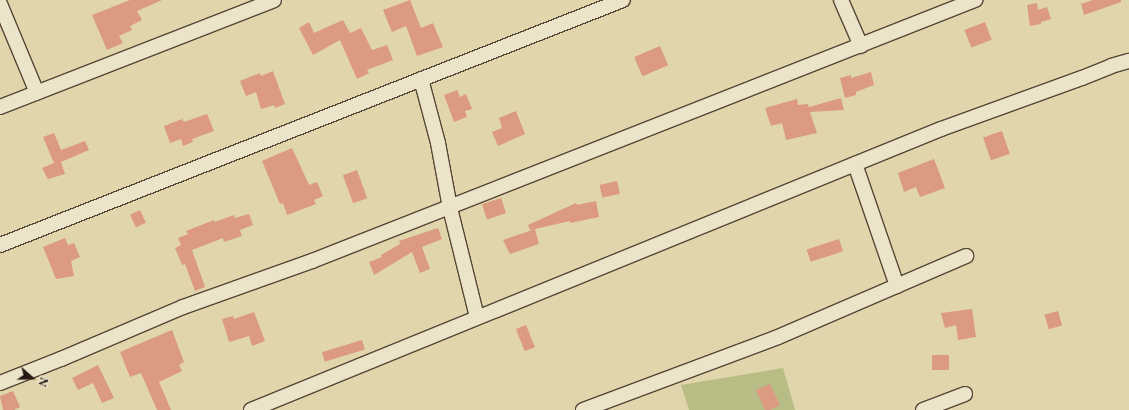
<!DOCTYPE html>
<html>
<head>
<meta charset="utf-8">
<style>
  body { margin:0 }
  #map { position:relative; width:1129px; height:410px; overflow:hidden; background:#e0d5ab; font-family:"EB Garamond",serif }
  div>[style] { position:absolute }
  .green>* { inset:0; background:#b8bc85 }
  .building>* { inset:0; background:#dc9a80; transform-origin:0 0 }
  .roads { filter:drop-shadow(1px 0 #564637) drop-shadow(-1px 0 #564637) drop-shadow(0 1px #564637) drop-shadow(0 -1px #564637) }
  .street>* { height:14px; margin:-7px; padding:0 7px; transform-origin:7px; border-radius:7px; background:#ebe4c8 }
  span { translate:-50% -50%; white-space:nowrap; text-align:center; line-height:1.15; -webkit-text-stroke:3.5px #ebe4c8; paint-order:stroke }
  .north { position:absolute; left:12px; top:358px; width:40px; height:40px; -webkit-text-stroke:3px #ebe4c8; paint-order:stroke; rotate:110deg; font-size:11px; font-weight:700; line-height:16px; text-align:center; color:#281710 }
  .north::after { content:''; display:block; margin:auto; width:14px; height:18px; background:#281710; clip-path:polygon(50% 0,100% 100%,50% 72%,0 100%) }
</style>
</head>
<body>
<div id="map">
  <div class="green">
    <i style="clip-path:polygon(783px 368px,795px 410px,689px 410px,681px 385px)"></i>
  </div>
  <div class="building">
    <i style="clip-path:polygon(130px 0,162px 0,137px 11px,142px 20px,130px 26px,132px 30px,119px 36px,123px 43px,107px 50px,92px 15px)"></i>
    <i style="clip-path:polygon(410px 0,421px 28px,433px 23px,443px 47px,417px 56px,406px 26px,392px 32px,383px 10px)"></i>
    <i style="clip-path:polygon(1093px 0,1121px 0,1121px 2px,1084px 15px,1081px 4px)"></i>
    <i style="clip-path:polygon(1037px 3px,1038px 10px,1047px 7px,1051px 19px,1041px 22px,1041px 24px,1030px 26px,1027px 5px)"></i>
    <i style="clip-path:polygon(343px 20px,350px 33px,361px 28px,372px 50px,387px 45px,393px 60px,367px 70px,369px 73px,357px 79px,340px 40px,313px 55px,299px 28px,309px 22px,314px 33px)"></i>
    <i style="left:985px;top:22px;width:19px;height:22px;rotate:69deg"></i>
    <i style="left:660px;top:46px;width:21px;height:28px;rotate:67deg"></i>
    <i style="clip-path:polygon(273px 71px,285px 104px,275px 108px,274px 105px,261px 109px,256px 92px,246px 96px,240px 81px,260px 73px,261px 76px)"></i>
    <i style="clip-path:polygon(871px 72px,874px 85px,856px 92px,856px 95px,845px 98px,840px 78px,851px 75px,851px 78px)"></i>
    <i style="clip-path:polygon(457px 90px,460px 97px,466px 94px,472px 109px,465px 111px,467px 117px,454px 122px,444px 95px)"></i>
    <i style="clip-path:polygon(841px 98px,844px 110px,810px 112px,817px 133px,786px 140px,782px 123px,771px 126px,765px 108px,797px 99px,798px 105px,808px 104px,809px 107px)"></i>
    <i style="clip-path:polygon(516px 111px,525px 134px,498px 146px,492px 132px,502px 128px,499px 118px)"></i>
    <i style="clip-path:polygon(207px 114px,214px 131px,192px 139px,193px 142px,183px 146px,181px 139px,170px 143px,164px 126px,182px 119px,184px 122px)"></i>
    <i style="left:1002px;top:131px;width:24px;height:20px;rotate:71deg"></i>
    <i style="clip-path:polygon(54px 133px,61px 150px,85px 141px,89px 150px,61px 162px,65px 174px,48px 179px,42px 168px,54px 163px,43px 137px)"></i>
    <i style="clip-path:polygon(292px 148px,309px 185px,317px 182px,323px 196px,314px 200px,316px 204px,287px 215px,283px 203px,280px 204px,262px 161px)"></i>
    <i style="clip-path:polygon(934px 159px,945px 188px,920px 197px,916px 187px,904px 192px,898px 173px)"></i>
    <i style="left:357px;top:170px;width:30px;height:15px;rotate:70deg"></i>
    <i style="left:617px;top:181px;width:13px;height:18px;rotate:77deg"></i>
    <i style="left:501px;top:198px;width:16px;height:20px;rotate:72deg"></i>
    <i style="clip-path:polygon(596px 201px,599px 217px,570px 223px,570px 221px,535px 229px,539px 244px,510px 254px,503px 240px,535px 229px,530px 230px,528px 225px,576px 203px,577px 205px)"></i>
    <i style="left:140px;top:210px;width:14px;height:11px;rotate:65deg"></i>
    <i style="clip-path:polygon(249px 214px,253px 225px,240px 230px,242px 236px,224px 242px,223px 238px,192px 250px,205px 287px,195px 291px,185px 264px,182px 265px,175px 248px,181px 245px,178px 238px,188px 234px,186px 231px,214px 220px,215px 222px,234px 215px,235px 218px)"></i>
    <i style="clip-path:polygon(438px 228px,442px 239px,422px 247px,430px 269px,420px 273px,412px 252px,374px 275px,369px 262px,382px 257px,381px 255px,400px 244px,399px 241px)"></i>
    <i style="clip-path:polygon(65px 238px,68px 245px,74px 243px,80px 257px,71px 261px,74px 276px,56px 279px,43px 247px)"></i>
    <i style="left:839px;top:239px;width:13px;height:34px;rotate:72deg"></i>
    <i style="clip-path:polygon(972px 309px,976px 337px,958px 340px,956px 325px,945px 328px,941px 313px)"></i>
    <i style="left:1058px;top:311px;width:15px;height:14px;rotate:74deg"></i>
    <i style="clip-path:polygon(254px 312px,265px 341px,252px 346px,249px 336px,229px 342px,222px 319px,233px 316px,234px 319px)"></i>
    <i style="left:526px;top:325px;width:24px;height:11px;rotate:68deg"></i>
    <i style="clip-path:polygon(172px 330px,184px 362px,179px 365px,182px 371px,159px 382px,171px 410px,157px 410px,141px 373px,130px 377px,120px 352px)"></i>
    <i style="left:362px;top:340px;width:10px;height:42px;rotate:73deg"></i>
    <i style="left:932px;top:355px;width:17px;height:15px"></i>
    <i style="clip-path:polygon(98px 365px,114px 398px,102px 403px,93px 383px,78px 390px,72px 378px)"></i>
    <i style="clip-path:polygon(770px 384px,780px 405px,770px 410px,765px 410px,756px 390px)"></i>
    <i style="clip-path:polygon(13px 391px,20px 407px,14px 410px,3px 410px,0 396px)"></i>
  </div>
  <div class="roads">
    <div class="street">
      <i style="left:841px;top:0;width:50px;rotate:66.5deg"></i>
      <i style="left:0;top:4px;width:96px;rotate:67.4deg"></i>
      <i style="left:421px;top:79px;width:66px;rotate:75.1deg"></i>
      <i style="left:438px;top:143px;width:66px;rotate:79.5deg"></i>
      <i style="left:450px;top:208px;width:112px;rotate:76.1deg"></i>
      <i style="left:0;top:107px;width:294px;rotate:-21.3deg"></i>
      <i style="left:855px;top:164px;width:129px;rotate:71deg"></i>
      <i style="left:0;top:245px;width:669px;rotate:-21.47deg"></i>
      <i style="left:0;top:383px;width:66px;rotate:-21.5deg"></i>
      <i style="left:61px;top:359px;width:133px;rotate:-23.1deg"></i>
      <i style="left:183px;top:307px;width:137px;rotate:-19.6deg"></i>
      <i style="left:312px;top:261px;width:713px;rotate:-21.49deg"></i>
      <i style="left:251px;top:410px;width:745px;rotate:-22.16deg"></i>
      <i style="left:941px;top:129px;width:150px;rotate:-19.9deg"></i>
      <i style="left:1082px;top:78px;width:31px;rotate:-22deg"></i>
      <i style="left:1111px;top:66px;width:19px;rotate:-16deg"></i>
      <i style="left:583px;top:410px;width:208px;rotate:-20.5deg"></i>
      <i style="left:778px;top:337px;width:205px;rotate:-23.3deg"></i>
      <i style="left:923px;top:410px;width:45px;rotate:-20.9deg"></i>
    </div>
  </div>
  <div class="north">N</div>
</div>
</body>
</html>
